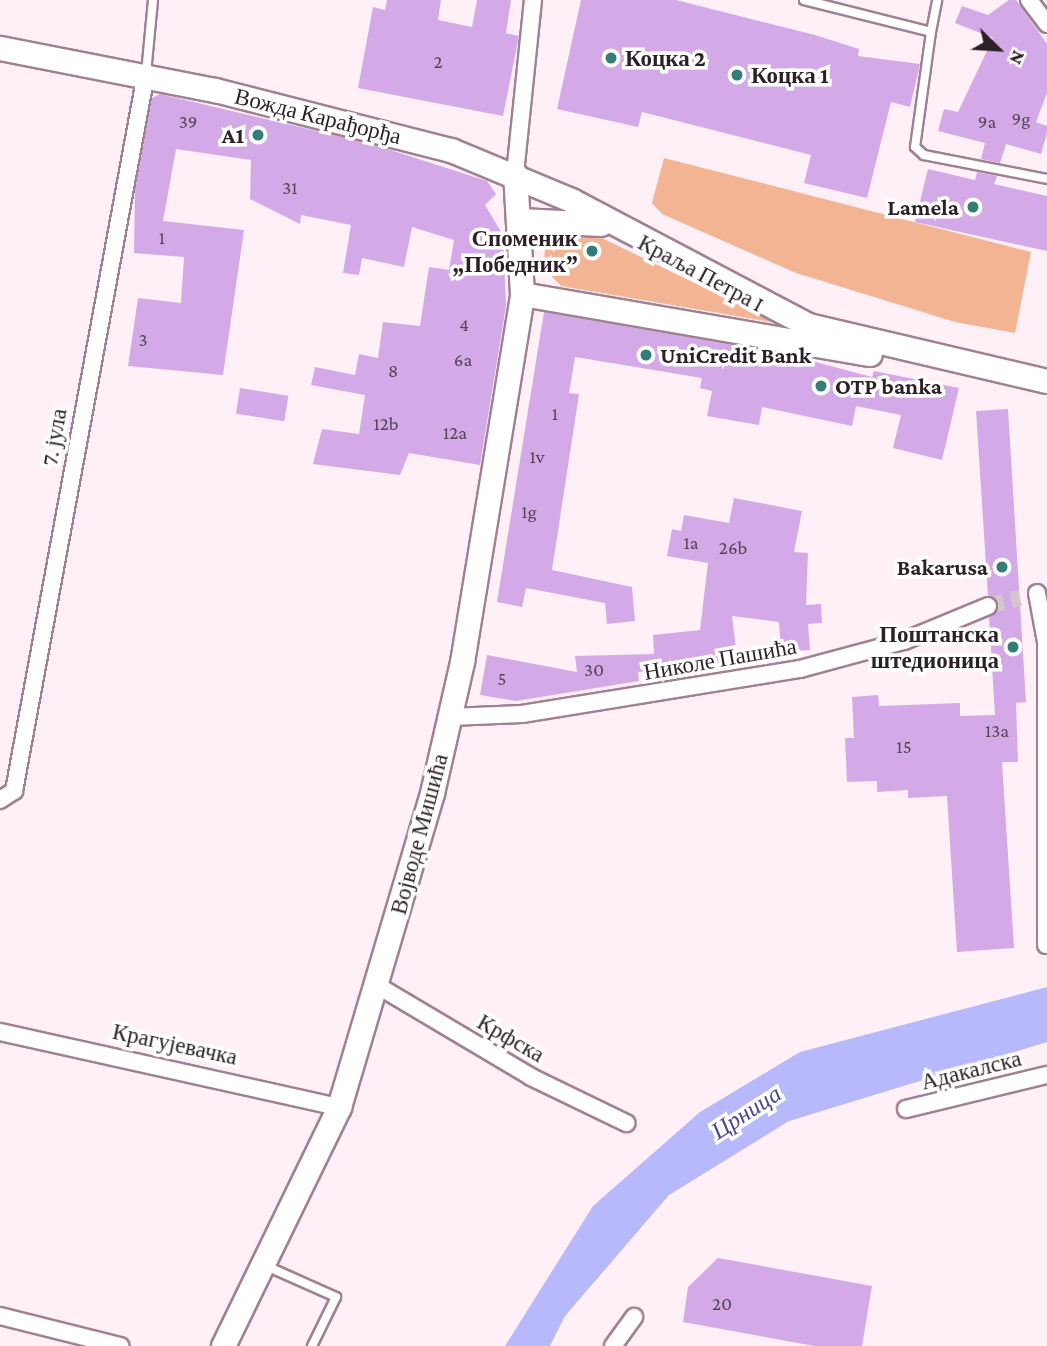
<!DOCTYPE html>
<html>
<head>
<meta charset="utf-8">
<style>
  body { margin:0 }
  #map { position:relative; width:1047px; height:1346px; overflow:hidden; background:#fff0f7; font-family:"Crimson Pro",serif }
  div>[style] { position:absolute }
  .green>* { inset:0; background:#f3b494 }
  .water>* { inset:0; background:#b7b9fc }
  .building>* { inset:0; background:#d3aae7; transform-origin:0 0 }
  .minor-tunnel>* { height:16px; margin-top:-8px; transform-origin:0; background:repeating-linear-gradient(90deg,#d5c6cd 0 16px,transparent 0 24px) }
  .roads { filter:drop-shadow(2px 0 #a18092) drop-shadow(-2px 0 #a18092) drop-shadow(0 2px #a18092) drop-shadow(0 -2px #a18092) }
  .service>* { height:8px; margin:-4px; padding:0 4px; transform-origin:4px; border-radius:4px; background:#fff }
  .minor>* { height:16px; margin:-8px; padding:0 8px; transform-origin:8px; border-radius:8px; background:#fff }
  .secondary>* { height:23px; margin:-11.5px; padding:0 11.5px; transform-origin:11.5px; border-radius:11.5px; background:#fff }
  .dots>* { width:19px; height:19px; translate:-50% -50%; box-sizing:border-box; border:4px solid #fff; border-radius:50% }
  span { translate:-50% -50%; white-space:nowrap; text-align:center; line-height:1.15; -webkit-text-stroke:7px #fff; paint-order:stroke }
  .number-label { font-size:19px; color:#564256 }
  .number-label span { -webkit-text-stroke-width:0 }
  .poi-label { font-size:23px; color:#2c1f26; font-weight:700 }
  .left { translate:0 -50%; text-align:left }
  .right { translate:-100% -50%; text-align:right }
  .street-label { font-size:23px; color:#2c1f26 }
  .water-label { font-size:24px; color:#4b4593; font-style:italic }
  .north { position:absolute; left:963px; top:14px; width:70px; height:70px; -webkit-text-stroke:5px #fff; paint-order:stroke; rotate:114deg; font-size:19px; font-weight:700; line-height:28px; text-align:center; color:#2c1f26 }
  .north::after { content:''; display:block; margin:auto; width:24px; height:32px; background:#2c1f26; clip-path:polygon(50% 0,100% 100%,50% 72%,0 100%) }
</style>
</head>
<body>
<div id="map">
  <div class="green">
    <i style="clip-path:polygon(664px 158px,1031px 252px,1015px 333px,955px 322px,796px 273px,662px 214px,652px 203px)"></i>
    <i style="clip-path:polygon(575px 225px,777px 323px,561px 286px,544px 268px,545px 246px,559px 229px)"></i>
  </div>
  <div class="water">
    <i style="clip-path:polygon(1047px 987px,1047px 1042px,789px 1121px,669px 1195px,565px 1316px,550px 1346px,505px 1346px,593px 1206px,700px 1112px,800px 1052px)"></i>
  </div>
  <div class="building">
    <i style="clip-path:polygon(387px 0,441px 0,438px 20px,472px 27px,477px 0,511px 0,506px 33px,519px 36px,503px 116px,358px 88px,373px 7px,385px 10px)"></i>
    <i style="clip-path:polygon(581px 0,676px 0,815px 35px,859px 49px,858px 56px,920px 64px,910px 107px,891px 102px,867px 198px,804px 183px,811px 155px,642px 112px,638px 127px,557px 109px)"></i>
    <i style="clip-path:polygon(1009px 0,1016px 0,1047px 44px,1047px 93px,1036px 122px,1047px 126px,1047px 133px,1041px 154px,1006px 144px,1000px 163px,981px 159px,985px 143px,938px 131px,944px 109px,958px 112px,993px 38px,955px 23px,962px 6px,988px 15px)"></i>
    <i style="clip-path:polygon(160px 94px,372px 144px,487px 181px,496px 194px,485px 205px,503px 235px,506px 306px,480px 465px,409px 453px,400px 475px,313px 464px,322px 429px,359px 434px,365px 395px,311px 385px,315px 367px,355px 375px,359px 354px,378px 358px,383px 322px,420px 326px,429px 267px,449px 270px,454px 240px,412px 227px,404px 267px,362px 258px,359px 275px,343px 273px,351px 225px,301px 215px,300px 224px,250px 199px,251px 160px,176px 149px,163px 221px,244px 230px,223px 375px,128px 366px,138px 298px,181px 303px,184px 257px,134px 253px,135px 190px,152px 98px)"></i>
    <i style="clip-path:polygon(928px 169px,975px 180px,977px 172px,997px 176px,994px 184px,1047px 196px,1047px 251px,915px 222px)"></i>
    <i style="clip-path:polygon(544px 312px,786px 354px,872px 377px,874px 371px,959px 388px,942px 460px,893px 448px,901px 415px,856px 406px,852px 426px,762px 407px,759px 425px,707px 416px,712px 391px,700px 388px,702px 378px,575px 357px,569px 393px,579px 394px,552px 570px,632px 587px,635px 621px,607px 624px,605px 603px,526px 588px,522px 607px,497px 602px)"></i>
    <i style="left:240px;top:388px;width:49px;height:26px;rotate:9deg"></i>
    <i style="clip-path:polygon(1008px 409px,1026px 702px,1016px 703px,1018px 762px,1002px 762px,1014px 948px,957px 952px,947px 796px,908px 798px,908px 790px,877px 792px,877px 781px,847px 782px,845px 738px,854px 738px,852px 697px,878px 695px,879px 706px,960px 703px,960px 716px,995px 715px,989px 617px,998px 607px,988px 596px,976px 411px)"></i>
    <i style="clip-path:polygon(734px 498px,802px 511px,794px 552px,808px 553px,806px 605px,821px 604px,822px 623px,808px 624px,810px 650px,781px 652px,779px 622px,732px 616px,738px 665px,638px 672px,639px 681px,516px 701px,480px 695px,487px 655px,577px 672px,575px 656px,654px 654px,653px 635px,700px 630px,708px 563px,667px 556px,672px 529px,681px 531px,684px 515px,729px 523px)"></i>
    <i style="clip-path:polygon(718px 1258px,872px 1286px,862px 1346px,814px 1346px,683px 1322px,688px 1287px)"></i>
  </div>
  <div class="minor-tunnel">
    <i style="left:988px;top:606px;width:33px;rotate:-14deg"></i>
  </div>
  <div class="roads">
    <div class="service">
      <i style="left:804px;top:0;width:131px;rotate:14.1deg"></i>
      <i style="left:931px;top:32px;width:33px;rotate:-79deg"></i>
      <i style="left:931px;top:32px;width:116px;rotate:97.9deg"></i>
      <i style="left:915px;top:147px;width:12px;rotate:42deg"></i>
      <i style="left:924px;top:155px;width:125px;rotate:11deg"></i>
      <i style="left:146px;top:74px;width:74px;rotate:-84.6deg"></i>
      <i style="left:264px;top:1265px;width:79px;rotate:24deg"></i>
      <i style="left:336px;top:1297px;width:55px;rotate:116.1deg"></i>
    </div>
    <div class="minor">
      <i style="left:1029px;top:0;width:30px;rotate:53deg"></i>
      <i style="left:515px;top:174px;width:175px;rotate:-84.1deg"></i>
      <i style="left:1037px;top:593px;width:50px;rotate:79.6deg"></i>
      <i style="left:1046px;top:642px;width:303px;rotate:90deg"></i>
      <i style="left:450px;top:717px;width:72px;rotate:-2.4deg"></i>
      <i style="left:522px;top:714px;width:282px;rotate:-9.2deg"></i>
      <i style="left:800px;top:669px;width:108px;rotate:-15.1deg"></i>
      <i style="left:904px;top:641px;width:91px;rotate:-22.6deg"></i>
      <i style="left:0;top:800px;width:17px;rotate:-33deg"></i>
      <i style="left:14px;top:791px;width:729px;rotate:-79.57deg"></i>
      <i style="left:378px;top:986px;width:178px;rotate:30.7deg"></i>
      <i style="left:531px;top:1077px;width:106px;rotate:25.8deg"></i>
      <i style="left:0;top:1032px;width:347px;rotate:12.5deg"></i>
      <i style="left:906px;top:1109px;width:145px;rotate:-13.6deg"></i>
      <i style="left:0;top:1316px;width:124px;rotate:14deg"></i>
      <i style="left:613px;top:1346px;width:36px;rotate:-54deg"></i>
    </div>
    <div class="secondary">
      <i style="left:0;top:48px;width:219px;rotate:11.1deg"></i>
      <i style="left:215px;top:90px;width:244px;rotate:14.3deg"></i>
      <i style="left:451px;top:150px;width:130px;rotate:22.6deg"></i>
      <i style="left:571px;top:200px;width:268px;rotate:27.8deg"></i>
      <i style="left:808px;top:325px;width:245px;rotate:13.2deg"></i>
      <i style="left:520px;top:220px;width:81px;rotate:2.8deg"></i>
      <i style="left:522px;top:294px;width:353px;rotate:9.8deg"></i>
      <i style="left:223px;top:1346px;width:266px;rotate:-64.1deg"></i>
      <i style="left:339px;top:1107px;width:327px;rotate:-73.5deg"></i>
      <i style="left:432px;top:793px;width:134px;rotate:-77.1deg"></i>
      <i style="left:462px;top:662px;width:373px;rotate:-80.7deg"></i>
      <i style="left:522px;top:294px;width:120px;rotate:-93.3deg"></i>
    </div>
  </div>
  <div class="dots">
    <i style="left:611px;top:58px;background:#337c77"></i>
    <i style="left:737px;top:75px;background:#337c77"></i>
    <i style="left:258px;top:135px;background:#337c77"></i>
    <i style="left:973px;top:207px;background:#337c77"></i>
    <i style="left:592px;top:251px;background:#337c77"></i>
    <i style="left:646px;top:355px;background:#337c77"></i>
    <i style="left:821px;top:386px;background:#337c77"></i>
    <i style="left:1002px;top:567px;background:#337c77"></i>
    <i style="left:1013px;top:647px;background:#337c77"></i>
  </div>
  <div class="number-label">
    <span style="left:438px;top:62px">2</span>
    <span style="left:1021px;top:119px">9g</span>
    <span style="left:188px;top:122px">39</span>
    <span style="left:987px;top:122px">9a</span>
    <span style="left:290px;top:188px">31</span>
    <span style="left:162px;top:238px">1</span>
    <span style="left:464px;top:325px">4</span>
    <span style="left:143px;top:340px">3</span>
    <span style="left:463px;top:360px">6a</span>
    <span style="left:393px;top:371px">8</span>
    <span style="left:555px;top:414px">1</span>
    <span style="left:386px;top:424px">12b</span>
    <span style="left:455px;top:433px">12a</span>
    <span style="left:537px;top:457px">1v</span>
    <span style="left:529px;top:512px">1g</span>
    <span style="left:691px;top:543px">1a</span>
    <span style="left:733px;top:548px">26b</span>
    <span style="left:594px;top:670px">30</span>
    <span style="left:502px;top:679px">5</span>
    <span style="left:997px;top:731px">13a</span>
    <span style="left:904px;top:747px">15</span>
    <span style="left:722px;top:1304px">20</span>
  </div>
  <div class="poi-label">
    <span class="left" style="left:625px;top:58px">Коцка 2</span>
    <span class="left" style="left:751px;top:75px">Коцка 1</span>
    <span class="right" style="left:244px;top:135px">A1</span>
    <span class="right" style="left:959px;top:207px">Lamela</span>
    <span class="right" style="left:578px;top:251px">Споменик<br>„Победник”</span>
    <span class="left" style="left:660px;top:355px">UniCredit Bank</span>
    <span class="left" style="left:835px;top:386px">OTP banka</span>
    <span class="right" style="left:988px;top:567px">Bakarusa</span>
    <span class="right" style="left:999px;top:647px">Поштанска<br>штедионица</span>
  </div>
  <div class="street-label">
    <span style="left:318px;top:116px;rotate:14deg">Вожда Карађорђа</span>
    <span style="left:701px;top:273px;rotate:28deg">Краља Петра I</span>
    <span style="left:54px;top:437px;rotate:-80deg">7. јула</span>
    <span style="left:720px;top:659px;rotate:-10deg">Николе Пашића</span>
    <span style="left:419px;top:834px;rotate:-75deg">Војводе Мишића</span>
    <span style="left:511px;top:1038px;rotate:30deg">Крфска</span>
    <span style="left:175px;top:1044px;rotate:12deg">Крагујевачка</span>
    <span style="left:971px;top:1070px;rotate:-14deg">Адакалска</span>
  </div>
  <div class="water-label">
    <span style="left:746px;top:1112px;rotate:-33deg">Црница</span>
  </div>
  <div class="north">N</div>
</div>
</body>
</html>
